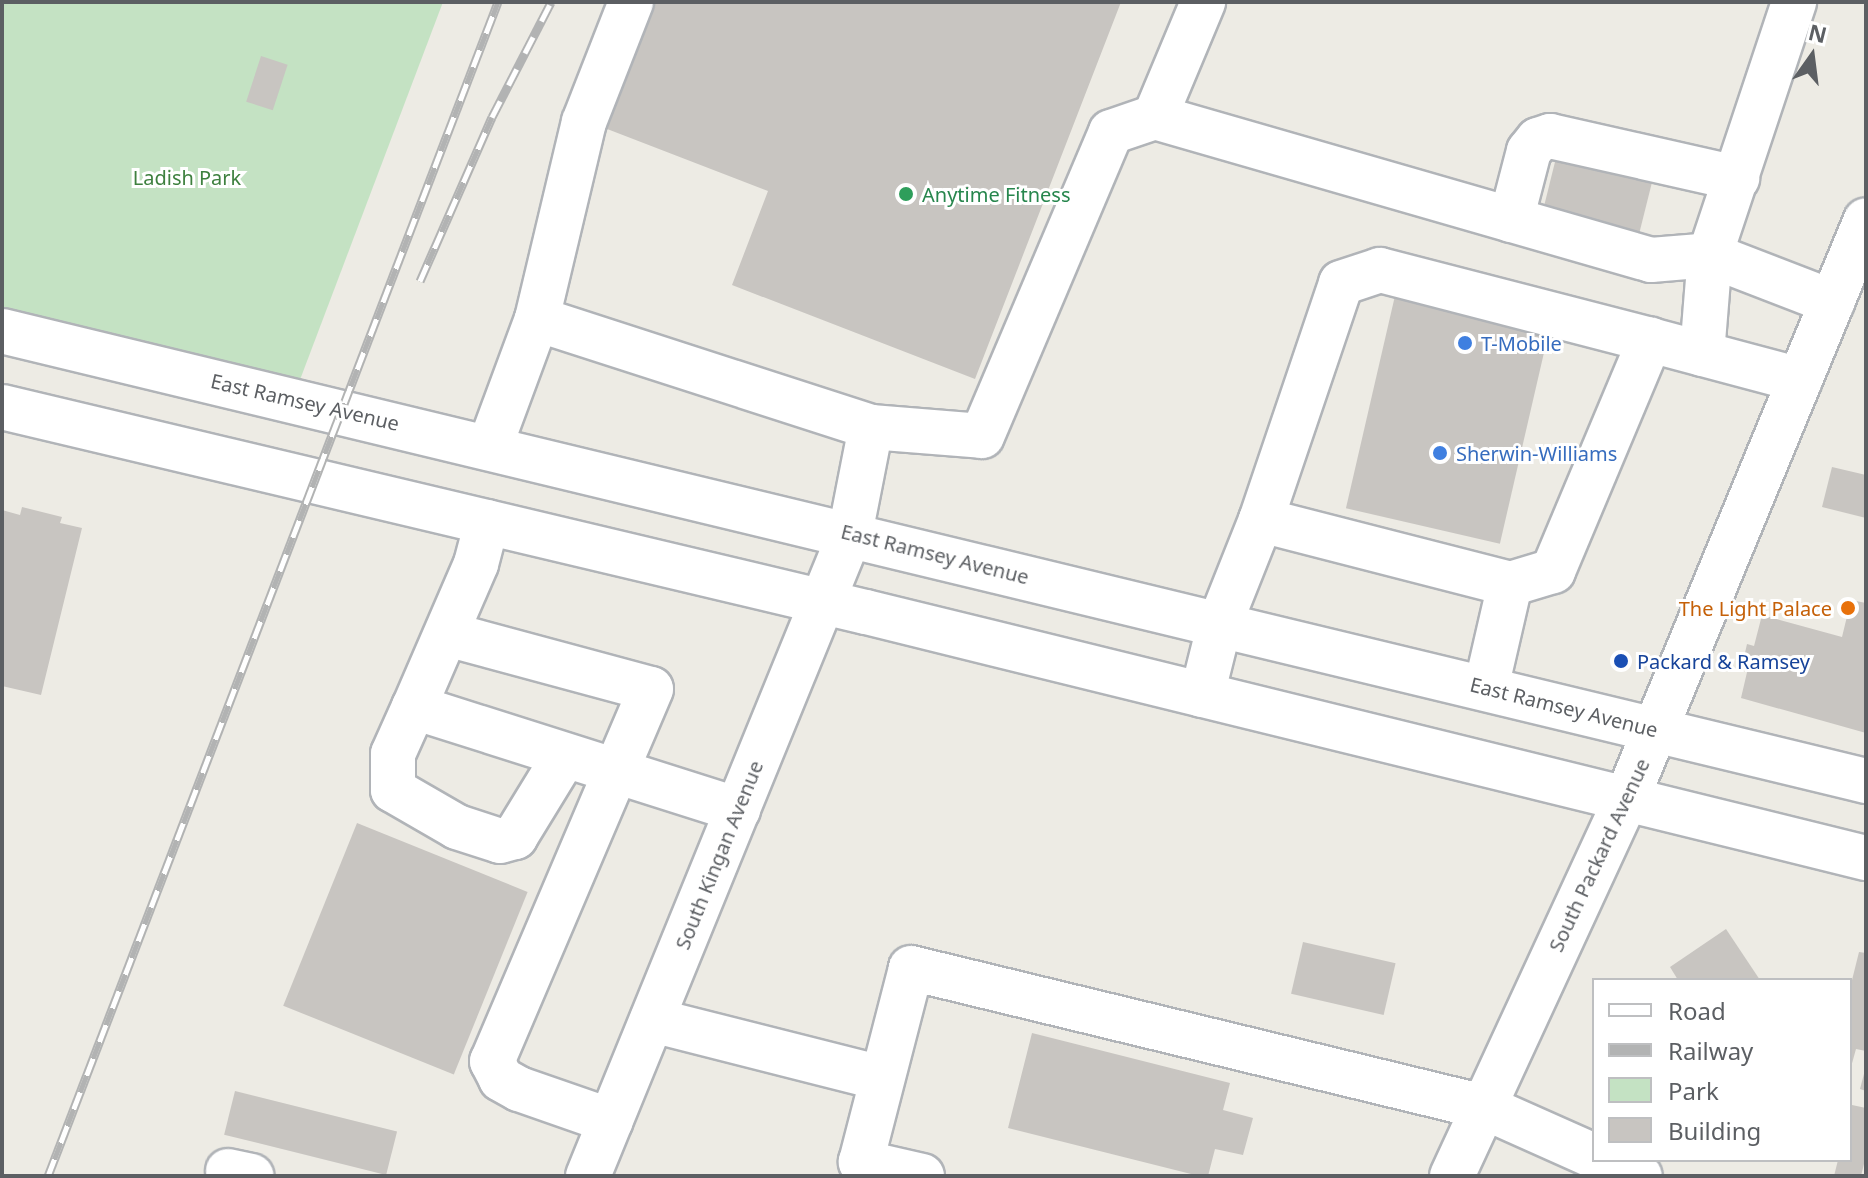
<!DOCTYPE html>
<html>
<head>
<meta charset="utf-8">
<style>
  body { margin:0 }
  #map { position:relative; width:1868px; height:1178px; overflow:hidden; background:#edebe4; font-family:"Noto Sans",sans-serif }
  div>[style] { position:absolute }
  .green>* { inset:0; background:#c4e2c3 }
  .building>* { inset:0; background:#c8c5c1; transform-origin:0 0 }
  .roads { filter:drop-shadow(2px 0 #b1b4b8) drop-shadow(-2px 0 #b1b4b8) drop-shadow(0 2px #b1b4b8) drop-shadow(0 -2px #b1b4b8) }
  .minor>* { height:44px; margin:-22px; padding:0 22px; transform-origin:22px; border-radius:22px; background:#fff }
  .rail>* { height:9px; margin-top:-4.5px; transform-origin:0; background:repeating-linear-gradient(90deg,#fff 0 18px,#b2b3b3 0 36px); box-sizing:border-box; border-block:2px solid #b2b3b3 }
  .dots>* { width:22px; height:22px; translate:-50% -50%; box-sizing:border-box; border:4px solid #fff; border-radius:50% }
  span { translate:-50% -50%; white-space:nowrap; text-align:center; line-height:1.15; -webkit-text-stroke:6px #fff; paint-order:stroke }
  .park-label { font-size:20px; color:#3e803f }
  .leisure-label { font-size:20px; color:#27864d }
  .left { translate:0 -50%; text-align:left }
  .shop-label { font-size:20px; color:#366cbe }
  .street-label { font-size:20px; color:#5c5f63 }
  .food-label { font-size:20px; color:#c56008 }
  .right { translate:-100% -50%; text-align:right }
  .transit-label { font-size:20px; color:#164399 }
  .frame { position:absolute; inset:0; border:4px solid #5c5f63; pointer-events:none }
  .legend { position:absolute; left:1592px; top:978px; width:260px; height:184px; box-sizing:border-box; background:#fff; border:2px solid #bebfc1; margin:0; padding:10px 14px; list-style:none; font-size:24px; color:#5c5f63 }
  .legend li { display:flex; align-items:center; gap:16px; height:40px }
  .legend b { width:40px; border:2px solid #bebfc1 }
  .north { position:absolute; left:1772px; top:16px; width:80px; height:80px; -webkit-text-stroke:6px #fff; paint-order:stroke; rotate:14deg; font-size:22px; font-weight:700; line-height:32px; text-align:center; color:#5c5f63 }
  .north::after { content:''; display:block; margin:auto; width:28px; height:36px; background:#5c5f63; clip-path:polygon(50% 0,100% 100%,50% 72%,0 100%) }
</style>
</head>
<body>
<div id="map">
  <div class="green">
    <i style="clip-path:polygon(2px 2px,443px 2px,298px 385px,2px 312px)"></i>
  </div>
  <div class="building">
    <i style="clip-path:polygon(651px 2px,1121px 2px,975px 379px,732px 285px,768px 191px,602px 127px)"></i>
    <i style="left:261px;top:56px;width:28px;height:48px;rotate:18deg"></i>
    <i style="left:1557px;top:154px;width:99px;height:63px;rotate:14deg"></i>
    <i style="left:1397px;top:287px;width:158px;height:227px;rotate:13deg"></i>
    <i style="clip-path:polygon(1832px 467px,1866px 475px,1866px 518px,1822px 507px)"></i>
    <i style="clip-path:polygon(22px 507px,62px 517px,60px 523px,82px 528px,41px 695px,2px 686px,2px 510px,20px 515px)"></i>
    <i style="clip-path:polygon(1851px 600px,1866px 603px,1866px 733px,1741px 698px,1748px 668px,1742px 666px,1747px 644px,1754px 646px,1762px 615px,1842px 637px)"></i>
    <i style="left:357px;top:823px;width:184px;height:197px;rotate:22deg"></i>
    <i style="clip-path:polygon(1726px 929px,1760px 980px,1678px 980px,1670px 967px)"></i>
    <i style="left:1303px;top:942px;width:95px;height:53px;rotate:13deg"></i>
    <i style="clip-path:polygon(1859px 952px,1866px 953px,1866px 1051px,1856px 1049px,1851px 1067px,1850px 988px)"></i>
    <i style="clip-path:polygon(1032px 1033px,1230px 1083px,1223px 1110px,1253px 1118px,1243px 1155px,1215px 1149px,1208px 1176px,1199px 1176px,1008px 1128px)"></i>
    <i style="clip-path:polygon(1865px 1070px,1866px 1070px,1866px 1091px,1860px 1089px)"></i>
    <i style="left:235px;top:1091px;width:167px;height:45px;rotate:14deg"></i>
    <i style="clip-path:polygon(1852px 1105px,1866px 1108px,1866px 1156px,1861px 1176px,1834px 1176px,1838px 1160px,1850px 1160px)"></i>
  </div>
  <div class="roads">
    <div class="minor">
      <i style="left:1155px;top:117px;width:516px;rotate:16.08deg"></i>
      <i style="left:1651px;top:260px;width:59px;rotate:-4.8deg"></i>
      <i style="left:1710px;top:255px;width:131px;rotate:21.1deg"></i>
      <i style="left:1511px;top:220px;width:71px;rotate:-75.4deg"></i>
      <i style="left:1529px;top:151px;width:14px;rotate:-51deg"></i>
      <i style="left:1538px;top:140px;width:13px;rotate:-18deg"></i>
      <i style="left:1550px;top:136px;width:192px;rotate:12.7deg"></i>
      <i style="left:537px;top:319px;width:351px;rotate:17.9deg"></i>
      <i style="left:2px;top:331px;width:1918px;rotate:13.57deg"></i>
      <i style="left:1702px;top:354px;width:99px;rotate:-85.4deg"></i>
      <i style="left:1710px;top:255px;width:267px;rotate:-71.6deg"></i>
      <i style="left:2px;top:407px;width:888px;rotate:13.35deg"></i>
      <i style="left:866px;top:612px;width:1030px;rotate:13.82deg"></i>
      <i style="left:490px;top:446px;width:135px;rotate:-69.7deg"></i>
      <i style="left:537px;top:319px;width:203px;rotate:-76.6deg"></i>
      <i style="left:584px;top:122px;width:129px;rotate:-68.6deg"></i>
      <i style="left:1261px;top:520px;width:250px;rotate:-71.3deg"></i>
      <i style="left:1341px;top:283px;width:41px;rotate:-18.4deg"></i>
      <i style="left:1380px;top:270px;width:279px;rotate:14.5deg"></i>
      <i style="left:487px;top:522px;width:43px;rotate:104.7deg"></i>
      <i style="left:476px;top:564px;width:156px;rotate:113.4deg"></i>
      <i style="left:414px;top:707px;width:340px;rotate:17.6deg"></i>
      <i style="left:447px;top:634px;width:211px;rotate:15.1deg"></i>
      <i style="left:651px;top:689px;width:405px;rotate:113.1deg"></i>
      <i style="left:492px;top:1061px;width:20px;rotate:63deg"></i>
      <i style="left:501px;top:1079px;width:21px;rotate:29deg"></i>
      <i style="left:519px;top:1089px;width:97px;rotate:19.2deg"></i>
      <i style="left:1486px;top:688px;width:107px;rotate:-77deg"></i>
      <i style="left:1202px;top:695px;width:74px;rotate:-76deg"></i>
      <i style="left:1220px;top:623px;width:111px;rotate:-68.3deg"></i>
      <i style="left:1261px;top:520px;width:257px;rotate:14.4deg"></i>
      <i style="left:1510px;top:584px;width:45px;rotate:-16.8deg"></i>
      <i style="left:1553px;top:571px;width:251px;rotate:-67.2deg"></i>
      <i style="left:1650px;top:340px;width:155px;rotate:14.9deg"></i>
      <i style="left:414px;top:707px;width:51px;rotate:114.1deg"></i>
      <i style="left:393px;top:754px;width:36px;rotate:90deg"></i>
      <i style="left:393px;top:790px;width:74px;rotate:30deg"></i>
      <i style="left:457px;top:827px;width:45px;rotate:18deg"></i>
      <i style="left:500px;top:841px;width:16px;rotate:-15deg"></i>
      <i style="left:515px;top:837px;width:94px;rotate:-58.5deg"></i>
      <i style="left:652px;top:1020px;width:237px;rotate:14.2deg"></i>
      <i style="left:1603px;top:1160px;width:40px;rotate:23.4deg"></i>
      <i style="left:228px;top:1171px;width:24px;rotate:12deg"></i>
      <i style="left:588px;top:1176px;width:693px;rotate:-67.8deg"></i>
      <i style="left:850px;top:534px;width:109px;rotate:-78.9deg"></i>
      <i style="left:871px;top:427px;width:111px;rotate:4.6deg"></i>
      <i style="left:982px;top:436px;width:330px;rotate:-67deg"></i>
      <i style="left:1111px;top:132px;width:46px;rotate:-18.8deg"></i>
      <i style="left:1155px;top:117px;width:125px;rotate:-67.3deg"></i>
      <i style="left:922px;top:1176px;width:63px;rotate:-167.1deg"></i>
      <i style="left:861px;top:1162px;width:200px;rotate:-75.5deg"></i>
      <i style="left:911px;top:968px;width:590px;rotate:13.64deg"></i>
      <i style="left:1484px;top:1107px;width:120px;rotate:24deg"></i>
      <i style="left:1452px;top:1176px;width:417px;rotate:-65.2deg"></i>
      <i style="left:1627px;top:798px;width:625px;rotate:-67.54deg"></i>
    </div>
  </div>
  <div class="rail">
    <i style="left:420px;top:281px;width:179px;rotate:-66.3deg"></i>
    <i style="left:492px;top:117px;width:129px;rotate:-62.8deg"></i>
    <i style="left:48px;top:1176px;width:1257px;rotate:-69.03deg"></i>
  </div>
  <div class="dots">
    <i style="left:906px;top:194px;background:#2e9e5b"></i>
    <i style="left:1465px;top:343px;background:#3f7fe0"></i>
    <i style="left:1440px;top:453px;background:#3f7fe0"></i>
    <i style="left:1848px;top:608px;background:#e8710a"></i>
    <i style="left:1621px;top:661px;background:#1a4fb4"></i>
  </div>
  <div class="park-label">
    <span style="left:187px;top:177px">Ladish Park</span>
  </div>
  <div class="leisure-label">
    <span class="left" style="left:922px;top:194px">Anytime Fitness</span>
  </div>
  <div class="shop-label">
    <span class="left" style="left:1481px;top:343px">T-Mobile</span>
    <span class="left" style="left:1456px;top:453px">Sherwin-Williams</span>
  </div>
  <div class="street-label">
    <span style="left:305px;top:402px;rotate:13deg">East Ramsey Avenue</span>
    <span style="left:935px;top:554px;rotate:14deg">East Ramsey Avenue</span>
    <span style="left:1564px;top:707px;rotate:14deg">East Ramsey Avenue</span>
    <span style="left:719px;top:855px;rotate:-68deg">South Kingan Avenue</span>
    <span style="left:1599px;top:855px;rotate:-65deg">South Packard Avenue</span>
  </div>
  <div class="food-label">
    <span class="right" style="left:1832px;top:608px">The Light Palace</span>
  </div>
  <div class="transit-label">
    <span class="left" style="left:1637px;top:661px">Packard &amp; Ramsey</span>
  </div>
  <div class="frame"></div>
  <ul class="legend">
  <li><b style="height:10px;background:#fff"></b>Road</li>
  <li><b style="height:10px;background:#b2b3b3"></b>Railway</li>
  <li><b style="height:22px;background:#c4e2c3"></b>Park</li>
  <li><b style="height:22px;background:#c8c5c1"></b>Building</li>
  </ul>
  <div class="north">N</div>
</div>
</body>
</html>
